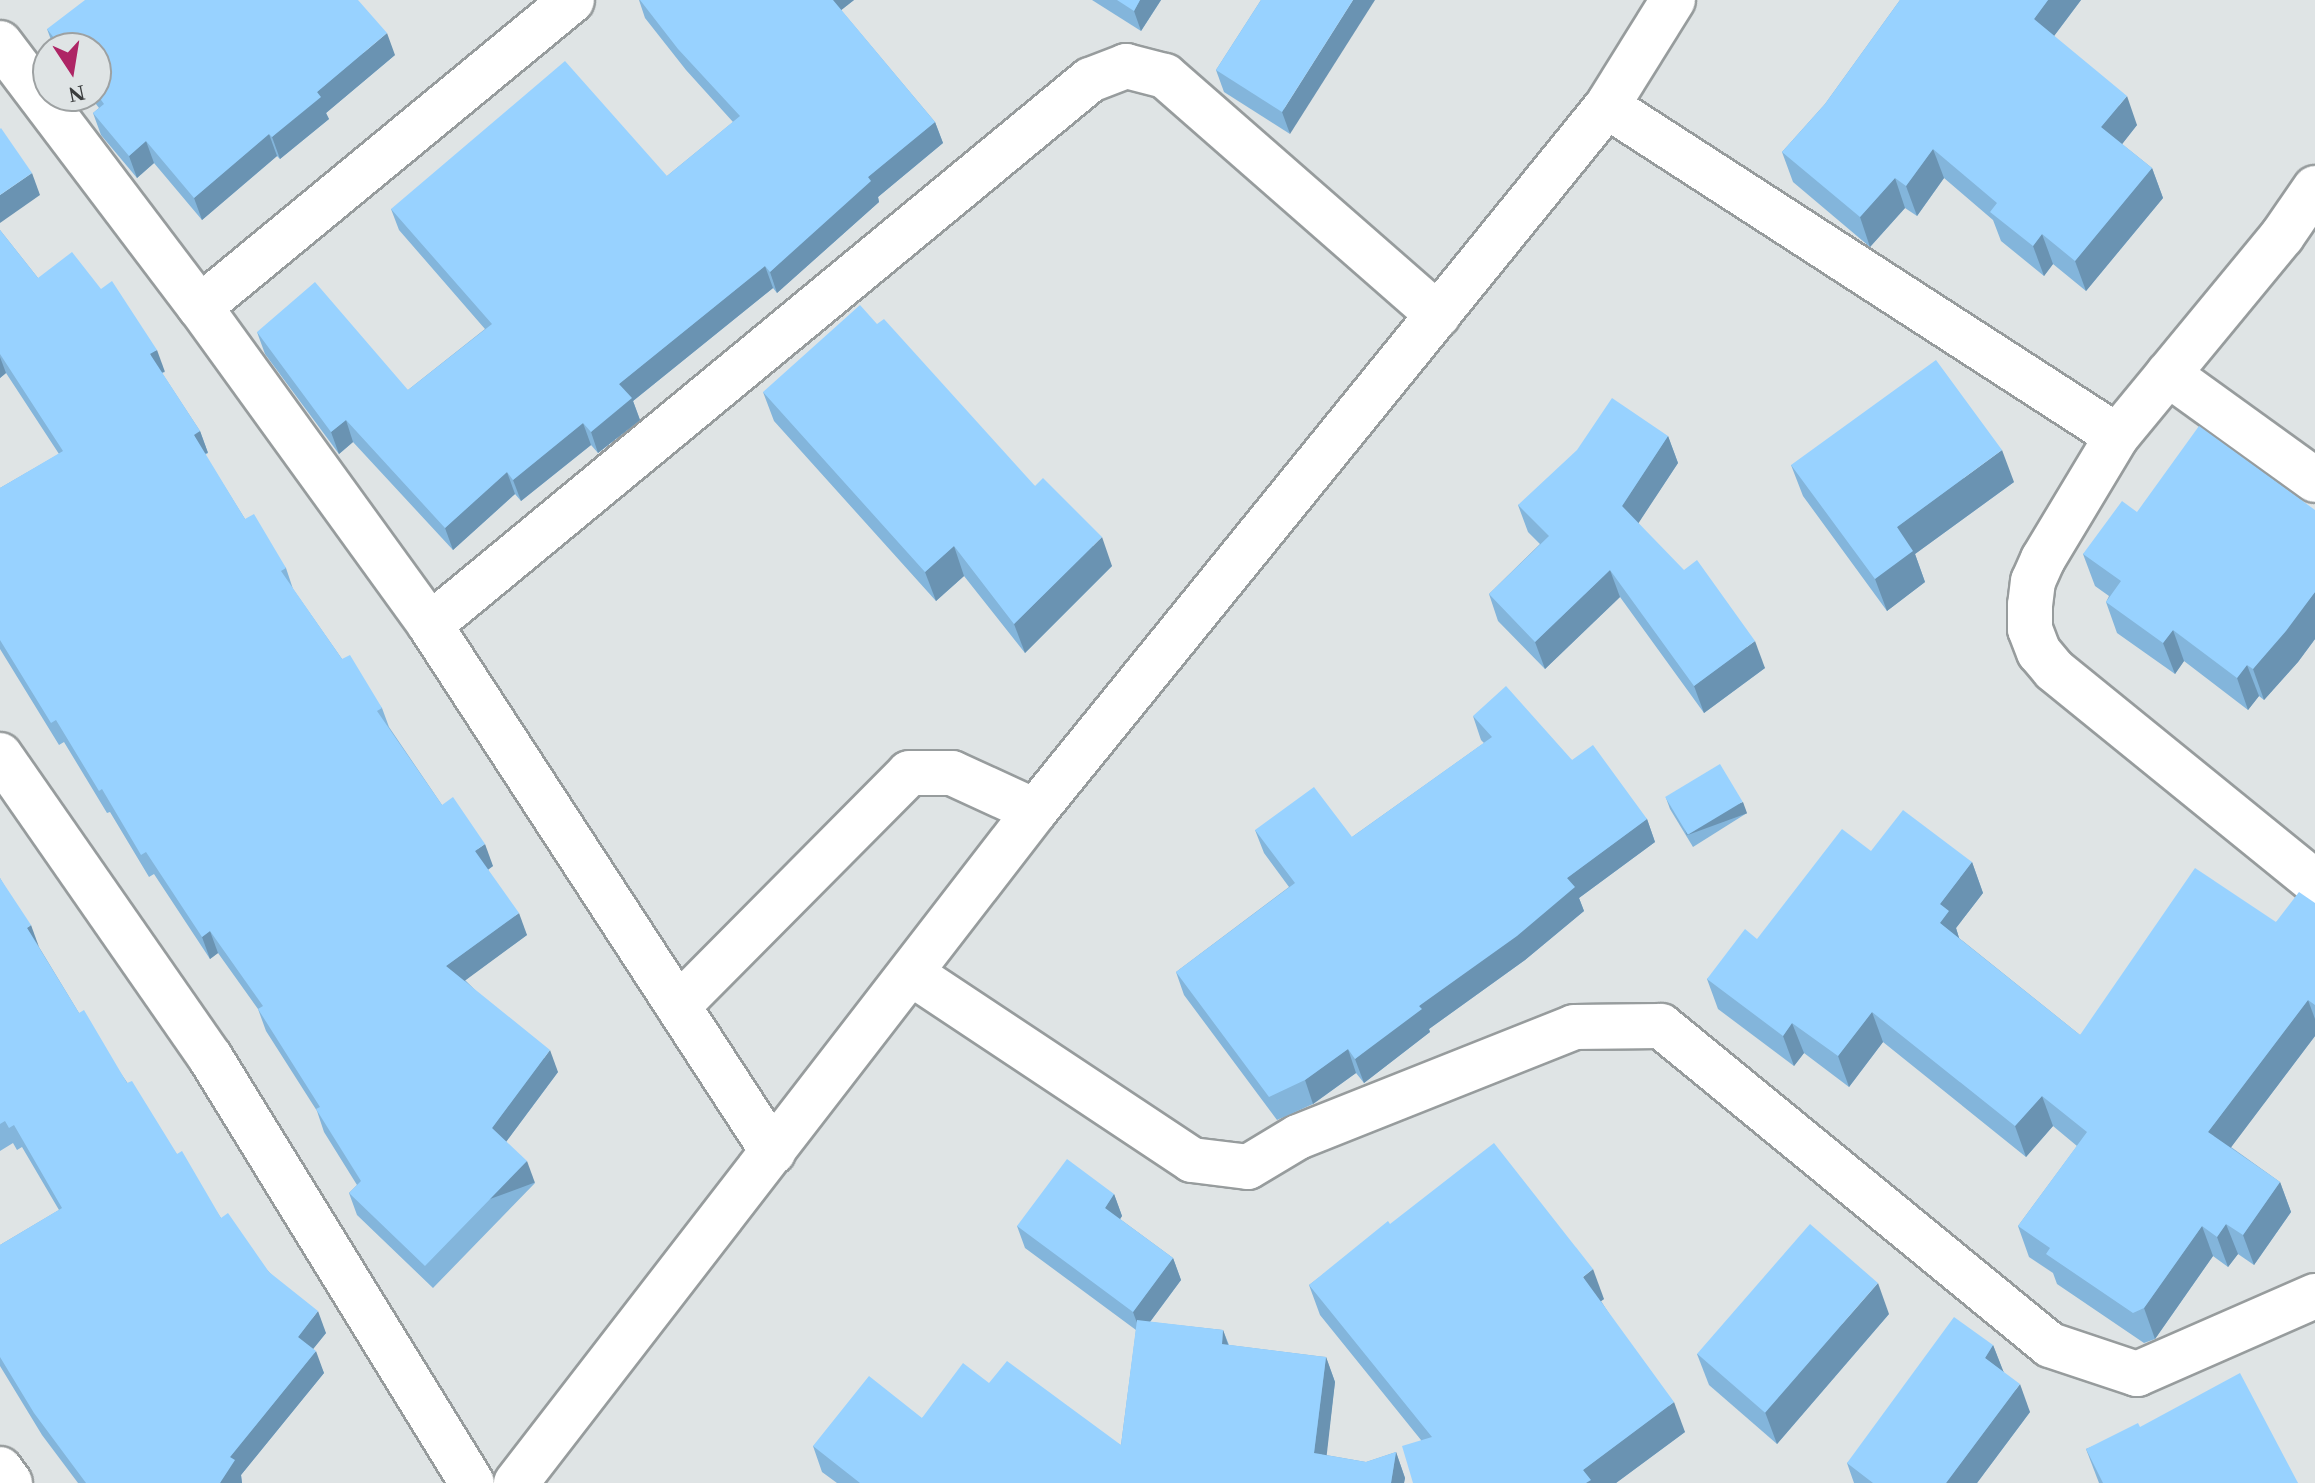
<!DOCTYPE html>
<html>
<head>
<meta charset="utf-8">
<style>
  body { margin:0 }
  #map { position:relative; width:2315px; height:1483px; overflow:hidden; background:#dfe4e5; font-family:Georgia,serif }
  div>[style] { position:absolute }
  .roads { filter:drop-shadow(2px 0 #979c9d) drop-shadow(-2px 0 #979c9d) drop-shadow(0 2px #979c9d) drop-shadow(0 -2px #979c9d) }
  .minor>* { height:44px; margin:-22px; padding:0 22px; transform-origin:22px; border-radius:22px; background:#fff }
  .wall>* { inset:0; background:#83b5db }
  .shaded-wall>* { inset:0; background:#6a93b2; transform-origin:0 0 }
  .building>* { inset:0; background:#98d2ff; transform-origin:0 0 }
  span { translate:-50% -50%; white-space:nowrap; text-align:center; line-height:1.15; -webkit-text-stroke:6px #dfe4e5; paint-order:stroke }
  .north { position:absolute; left:32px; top:32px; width:80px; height:80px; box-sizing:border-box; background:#dfe4e5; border:2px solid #9da1a2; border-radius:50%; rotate:168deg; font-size:22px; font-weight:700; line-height:32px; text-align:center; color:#3a3c3d }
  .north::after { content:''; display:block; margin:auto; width:28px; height:36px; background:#ae2565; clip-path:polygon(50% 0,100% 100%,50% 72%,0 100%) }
</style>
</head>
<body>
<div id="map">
  <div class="roads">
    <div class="minor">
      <i style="left:0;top:43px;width:331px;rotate:52.9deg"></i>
      <i style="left:200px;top:307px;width:392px;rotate:54.1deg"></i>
      <i style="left:430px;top:625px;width:629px;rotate:56.94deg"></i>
      <i style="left:1607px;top:106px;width:607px;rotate:32.91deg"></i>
      <i style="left:2315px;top:188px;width:58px;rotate:124.5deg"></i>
      <i style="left:2282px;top:236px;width:259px;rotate:129.5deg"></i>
      <i style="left:2117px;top:436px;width:144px;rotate:121deg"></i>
      <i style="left:2043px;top:559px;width:24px;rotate:114deg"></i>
      <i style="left:2033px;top:581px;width:24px;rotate:97deg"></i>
      <i style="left:2030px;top:605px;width:24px;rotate:90deg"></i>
      <i style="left:2030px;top:629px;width:25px;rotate:69deg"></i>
      <i style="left:2039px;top:652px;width:23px;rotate:50deg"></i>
      <i style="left:2054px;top:670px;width:336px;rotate:39.1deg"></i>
      <i style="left:200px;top:307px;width:482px;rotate:-39.5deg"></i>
      <i style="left:2168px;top:374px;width:181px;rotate:35.8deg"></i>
      <i style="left:430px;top:625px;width:856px;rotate:-39.55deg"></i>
      <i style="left:1090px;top:80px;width:39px;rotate:-21deg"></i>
      <i style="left:1126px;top:66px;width:40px;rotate:14.4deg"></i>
      <i style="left:1165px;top:76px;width:363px;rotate:41.2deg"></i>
      <i style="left:0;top:755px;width:368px;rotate:55.2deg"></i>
      <i style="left:210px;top:1057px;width:500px;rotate:58.41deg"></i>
      <i style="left:912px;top:974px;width:336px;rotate:33.6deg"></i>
      <i style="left:1192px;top:1160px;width:56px;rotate:7.1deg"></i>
      <i style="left:1248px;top:1167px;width:58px;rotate:-31deg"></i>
      <i style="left:1298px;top:1137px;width:297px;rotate:-21.7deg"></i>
      <i style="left:1574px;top:1027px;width:87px;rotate:-0.7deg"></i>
      <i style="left:1661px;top:1026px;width:503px;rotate:39.35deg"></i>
      <i style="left:2050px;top:1345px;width:92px;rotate:18.4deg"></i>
      <i style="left:2137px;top:1374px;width:194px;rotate:-23.7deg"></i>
      <i style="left:678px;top:1006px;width:328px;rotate:-45.2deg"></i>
      <i style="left:909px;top:773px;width:43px"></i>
      <i style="left:952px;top:773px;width:91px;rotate:24.6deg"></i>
      <i style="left:0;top:1469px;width:17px;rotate:54deg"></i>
      <i style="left:516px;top:1483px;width:849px;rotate:-52.32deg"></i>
      <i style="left:1035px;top:811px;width:908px;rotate:-50.95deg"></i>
      <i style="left:1607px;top:106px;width:125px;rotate:-58.1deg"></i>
    </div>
  </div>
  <div class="wall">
    <i style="clip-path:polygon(639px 0,854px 0,841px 10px,935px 122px,943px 143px,878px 197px,879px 202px,777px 293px,773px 288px,633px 401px,640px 420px,598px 453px,591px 445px,521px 501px,515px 494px,453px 550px,353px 442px,339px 454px,265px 354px,257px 332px,408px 390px,485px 329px,399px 230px,391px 209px,667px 176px,733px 122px,686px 70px,645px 18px)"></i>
    <i style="clip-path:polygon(1092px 0,1161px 0,1141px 31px)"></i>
    <i style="clip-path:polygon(1261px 0,1290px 134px,1224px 92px,1216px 70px)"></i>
    <i style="clip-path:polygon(1900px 0,2081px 0,2054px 36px,2137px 125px,2122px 144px,2152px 168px,2163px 198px,2086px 291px,2053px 264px,2044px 276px,2001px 241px,1993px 220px,1944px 178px,1917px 216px,1905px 208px,1870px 247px,1793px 182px,1782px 152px,1825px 104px)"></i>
    <i style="clip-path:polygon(47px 29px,395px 55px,326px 113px,329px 119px,280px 159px,277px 156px,202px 220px,154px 163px,137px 178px,101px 135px,93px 113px,99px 108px,90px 96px,96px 96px,96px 48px,54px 48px)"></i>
    <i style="clip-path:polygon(0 230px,38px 278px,165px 372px,162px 373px,200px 431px,208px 453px,205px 455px,245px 519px,286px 568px,293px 589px,342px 659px,382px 708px,389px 727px,442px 805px,493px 866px,488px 870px,527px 935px,465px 980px,558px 1072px,506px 1142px,535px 1183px,433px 1288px,357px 1215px,349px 1193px,357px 1185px,324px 1132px,317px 1111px,266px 1031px,258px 1009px,218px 953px,210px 959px,154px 874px,149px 877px,110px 812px,107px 813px,64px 742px,59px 745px,0 649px,0 488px,59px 454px,6px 373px,0 378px)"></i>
    <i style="clip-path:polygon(763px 392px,1035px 486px,1112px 566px,1025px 653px,964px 576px,936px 601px,774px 421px)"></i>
    <i style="clip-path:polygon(1668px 436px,1678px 463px,1638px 523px,1765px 668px,1704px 713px,1620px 597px,1545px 669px,1498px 621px,1489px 594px,1540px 544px,1528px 532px,1518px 505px)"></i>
    <i style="clip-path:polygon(1791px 465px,2014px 482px,1915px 554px,1925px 582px,1887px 611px,1803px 496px)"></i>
    <i style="clip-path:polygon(2315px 510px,2315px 639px,2298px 662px,2264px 700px,2259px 696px,2248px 710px,2184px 661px,2175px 674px,2117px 633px,2106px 602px,2109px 596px,2095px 586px,2083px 554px,2137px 512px)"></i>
    <i style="clip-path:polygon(1473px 716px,1572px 760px,1647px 819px,1655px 842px,1579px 898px,1584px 911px,1525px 960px,1429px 1029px,1430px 1032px,1364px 1083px,1356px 1073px,1313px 1104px,1277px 1120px,1184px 995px,1176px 972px,1289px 887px,1264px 853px,1255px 830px,1352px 837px,1484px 743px,1481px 740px)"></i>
    <i style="clip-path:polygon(1666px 798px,1747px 813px,1693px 847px,1670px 809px)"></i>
    <i style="clip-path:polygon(1871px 851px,1972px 862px,1983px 893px,1956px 928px,1959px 938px,2080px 1035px,2276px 922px,2315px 903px,2315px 1036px,2231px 1147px,2280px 1182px,2291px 1212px,2254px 1265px,2238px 1254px,2228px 1267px,2213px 1256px,2155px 1339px,2144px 1343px,2057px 1284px,2053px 1273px,2029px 1257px,2018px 1226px,2077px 1146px,2053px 1126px,2026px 1157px,1883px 1042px,1849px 1087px,1804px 1053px,1794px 1066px,1718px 1009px,1707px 979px)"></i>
    <i style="clip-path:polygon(0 878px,39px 947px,79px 1013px,221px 1218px,269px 1272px,326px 1333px,313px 1349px,324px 1373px,241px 1475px,242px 1483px,78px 1483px,42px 1435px,0 1366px,0 1245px,59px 1210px,22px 1147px,17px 1150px,13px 1143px,0 1151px)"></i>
    <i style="clip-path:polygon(1114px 1194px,1122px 1216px,1120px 1219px,1173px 1258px,1181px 1280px,1150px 1322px,1223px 1330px,1229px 1345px,1326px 1357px,1335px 1382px,1326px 1455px,1366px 1462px,1396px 1452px,1405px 1478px,1404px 1483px,837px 1483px,822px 1472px,813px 1446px,922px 1418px,989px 1383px,1121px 1445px,1136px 1330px,1025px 1248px,1017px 1226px)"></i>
    <i style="clip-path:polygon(1390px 1224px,1604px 1299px,1601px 1301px,1685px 1432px,1616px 1483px,1413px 1483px,1421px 1440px,1320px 1315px,1309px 1285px)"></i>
    <i style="clip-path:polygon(1889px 1314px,1777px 1444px,1709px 1385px,1697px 1354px)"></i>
    <i style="clip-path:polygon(1993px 1345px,2003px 1371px,2030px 1412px,1977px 1483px,1854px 1483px,1847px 1463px)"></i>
    <i style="clip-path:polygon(2140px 1427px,2298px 1483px,2099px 1483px,2086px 1449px)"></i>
  </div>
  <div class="shaded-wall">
    <i style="clip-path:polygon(830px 0,854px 0,835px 15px)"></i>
    <i style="clip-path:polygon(1140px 0,1161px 0,1141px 31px,1134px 11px)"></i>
    <i style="clip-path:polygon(1353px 0,1375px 0,1290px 134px,1282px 112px)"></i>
    <i style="clip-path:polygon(2048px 0,2081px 0,2045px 48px,2034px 19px)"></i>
    <i style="clip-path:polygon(387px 33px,395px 55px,326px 113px,329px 119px,280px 159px,272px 137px,317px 92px)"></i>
    <i style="clip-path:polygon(2127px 96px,2137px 125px,2112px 157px,2101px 127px)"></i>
    <i style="clip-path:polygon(935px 122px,943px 143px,878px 197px,879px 202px,777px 293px,770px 272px,868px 177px)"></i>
    <i style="clip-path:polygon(269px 134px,277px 156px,202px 220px,194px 198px)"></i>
    <i style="clip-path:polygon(146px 141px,154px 163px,137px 178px,129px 156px)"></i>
    <i style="clip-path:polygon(1933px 149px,1944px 178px,1917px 216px,1906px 186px)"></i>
    <i style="clip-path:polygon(2152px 168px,2163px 198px,2086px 291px,2075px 261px)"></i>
    <i style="clip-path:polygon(32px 173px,40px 195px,0 223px,0 195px)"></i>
    <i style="clip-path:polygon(1895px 178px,1905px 208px,1870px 247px,1860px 217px)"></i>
    <i style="clip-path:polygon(2042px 234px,2053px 264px,2044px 276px,2033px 246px)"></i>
    <i style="clip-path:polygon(765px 266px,773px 288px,633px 401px,640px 420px,598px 453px,591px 432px,619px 384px)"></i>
    <i style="left:157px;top:350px;width:23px;height:8px;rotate:70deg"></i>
    <i style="clip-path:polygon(0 357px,6px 373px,0 378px)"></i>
    <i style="clip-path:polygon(346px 420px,353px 442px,339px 454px,331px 432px)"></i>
    <i style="clip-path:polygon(583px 423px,591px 445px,521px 501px,513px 480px)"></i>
    <i style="left:200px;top:431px;width:23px;height:7px;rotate:70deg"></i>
    <i style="clip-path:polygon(1668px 436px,1678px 463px,1632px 533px,1622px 506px)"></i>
    <i style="clip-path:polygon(2002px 450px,2014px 482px,1915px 554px,1925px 582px,1887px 611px,1875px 579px,1897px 527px)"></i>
    <i style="clip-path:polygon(507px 472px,515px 494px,453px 550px,445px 528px)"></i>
    <i style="clip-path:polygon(1102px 537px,1112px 566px,1025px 653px,1014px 624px)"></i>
    <i style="clip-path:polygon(954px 546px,964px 576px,936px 601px,925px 572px)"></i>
    <i style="clip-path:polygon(1610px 570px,1620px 597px,1545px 669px,1535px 642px)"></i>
    <i style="clip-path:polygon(2315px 592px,2315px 639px,2298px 662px,2264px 700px,2253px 669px)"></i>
    <i style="clip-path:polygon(2173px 630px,2184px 661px,2175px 674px,2163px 643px)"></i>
    <i style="clip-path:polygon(1755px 641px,1765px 668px,1704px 713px,1694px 686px)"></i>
    <i style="clip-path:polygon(2247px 665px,2259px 696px,2248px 710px,2237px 678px)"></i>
    <i style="left:1743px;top:802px;width:12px;height:64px;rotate:70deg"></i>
    <i style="clip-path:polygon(1647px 819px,1655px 842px,1579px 898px,1584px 911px,1525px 960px,1429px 1029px,1430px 1032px,1364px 1083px,1355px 1059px,1419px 1006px,1567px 878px)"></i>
    <i style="clip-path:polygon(485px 844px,493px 866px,483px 873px,475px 851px)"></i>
    <i style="clip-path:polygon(1972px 862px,1983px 893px,1956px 928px,1960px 941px,1940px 923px,1940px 904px)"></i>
    <i style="clip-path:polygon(519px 913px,527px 935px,455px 988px,446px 966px)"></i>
    <i style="clip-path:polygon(31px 925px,39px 947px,27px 928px)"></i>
    <i style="clip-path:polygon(210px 931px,218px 953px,210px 959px,202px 937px)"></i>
    <i style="clip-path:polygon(2308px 1000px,2315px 1019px,2315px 1036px,2220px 1162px,2208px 1132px)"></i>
    <i style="clip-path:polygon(1872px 1012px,1883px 1042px,1849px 1087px,1838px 1056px)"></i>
    <i style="clip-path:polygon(1792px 1023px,1804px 1053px,1794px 1066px,1783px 1036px)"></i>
    <i style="clip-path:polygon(1348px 1049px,1356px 1073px,1313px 1104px,1305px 1080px)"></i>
    <i style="clip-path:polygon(550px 1050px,558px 1072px,500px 1150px,492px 1128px)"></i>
    <i style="clip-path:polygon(2042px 1096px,2053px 1126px,2026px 1157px,2015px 1126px)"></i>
    <i style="left:527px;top:1161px;width:23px;height:146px;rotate:70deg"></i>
    <i style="clip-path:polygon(2280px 1182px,2291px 1212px,2254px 1265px,2243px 1235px)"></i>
    <i style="clip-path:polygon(1114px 1194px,1122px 1216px,1113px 1230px,1105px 1208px)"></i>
    <i style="clip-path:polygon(2226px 1224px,2238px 1254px,2228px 1267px,2217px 1237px)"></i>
    <i style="clip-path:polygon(2202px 1226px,2213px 1256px,2155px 1339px,2144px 1308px)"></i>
    <i style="clip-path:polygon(1173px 1258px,1181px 1280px,1141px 1334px,1133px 1312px)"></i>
    <i style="clip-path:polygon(1593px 1269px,1604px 1299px,1593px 1307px,1583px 1277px)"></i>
    <i style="clip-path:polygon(1878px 1283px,1889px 1314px,1777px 1444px,1765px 1412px)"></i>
    <i style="clip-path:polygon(318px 1311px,326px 1333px,305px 1359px,298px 1337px)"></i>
    <i style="clip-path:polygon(1223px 1330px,1232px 1356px,1222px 1344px)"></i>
    <i style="clip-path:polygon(1993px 1345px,2004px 1373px,1985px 1358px)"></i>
    <i style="clip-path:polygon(316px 1351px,324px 1373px,241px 1475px,242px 1483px,220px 1483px,230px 1457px)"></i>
    <i style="clip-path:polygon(1326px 1357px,1335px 1382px,1324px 1479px,1314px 1453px)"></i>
    <i style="clip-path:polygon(2020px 1384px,2030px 1412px,1977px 1483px,1946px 1483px)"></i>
    <i style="clip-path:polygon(1674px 1402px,1685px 1432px,1616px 1483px,1586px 1483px,1583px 1470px)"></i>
    <i style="clip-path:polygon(1396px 1452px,1405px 1478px,1404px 1483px,1391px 1483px)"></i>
  </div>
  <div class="building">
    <i style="clip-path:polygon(85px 0,358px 0,387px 33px,317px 92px,321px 97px,272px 137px,269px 134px,194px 198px,146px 141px,129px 156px,93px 113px,104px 104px,96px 93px,96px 48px,62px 48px,47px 29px)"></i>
    <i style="clip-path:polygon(640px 0,833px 0,935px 122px,868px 177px,871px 181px,770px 272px,765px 266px,619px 384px,632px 398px,591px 432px,583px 423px,513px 480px,507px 472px,445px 528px,346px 420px,331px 432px,257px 332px,315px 282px,408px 390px,492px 324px,391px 209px,565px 61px,667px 176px,740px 116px,678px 49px)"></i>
    <i style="clip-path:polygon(1117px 0,1140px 0,1134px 11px)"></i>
    <i style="clip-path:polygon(1261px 0,1353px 0,1282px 112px,1216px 70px)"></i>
    <i style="clip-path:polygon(1900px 0,2048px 0,2034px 19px,2127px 96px,2101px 127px,2152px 168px,2075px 261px,2042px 234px,2033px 246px,1990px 212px,1997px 203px,1933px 149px,1906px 186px,1895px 178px,1860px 217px,1782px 152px,1825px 104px)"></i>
    <i style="clip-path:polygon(1px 128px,32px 173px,0 195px,0 129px)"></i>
    <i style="clip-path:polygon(0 230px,38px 278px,72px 252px,101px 289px,112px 281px,157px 350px,150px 354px,200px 431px,194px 435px,245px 519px,254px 514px,286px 568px,281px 571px,342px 659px,350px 655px,382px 708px,377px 711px,442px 805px,453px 797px,485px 844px,475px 851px,519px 913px,446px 966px,550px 1050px,492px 1128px,527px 1161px,425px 1266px,349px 1193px,361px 1181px,316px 1109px,320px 1107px,258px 1009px,263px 1006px,210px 931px,202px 937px,146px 852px,141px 855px,102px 789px,99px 791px,56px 720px,51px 723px,0 640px,0 488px,63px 451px,0 354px)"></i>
    <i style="clip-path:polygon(860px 305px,877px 324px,884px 319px,1035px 486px,1043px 478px,1102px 537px,1014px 624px,954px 546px,925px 572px,763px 392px)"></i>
    <i style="clip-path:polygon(1936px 360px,2002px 450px,1897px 527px,1913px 551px,1875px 579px,1791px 465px)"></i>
    <i style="clip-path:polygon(1612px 398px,1668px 436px,1622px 506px,1684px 570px,1697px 560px,1755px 641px,1694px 686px,1610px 570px,1535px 642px,1489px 594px,1549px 536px,1518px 505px,1577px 450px)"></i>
    <i style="clip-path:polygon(2199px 426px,2315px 510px,2315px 592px,2286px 631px,2253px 669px,2247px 665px,2237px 678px,2173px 630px,2163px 643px,2106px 602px,2121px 581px,2083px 554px,2122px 501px,2137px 512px)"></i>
    <i style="clip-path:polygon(1506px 686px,1572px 760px,1593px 745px,1647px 819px,1567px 878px,1575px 887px,1517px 936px,1419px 1006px,1422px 1009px,1355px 1059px,1348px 1049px,1305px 1080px,1269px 1097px,1176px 972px,1295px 883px,1255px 830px,1314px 787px,1352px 837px,1492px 737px,1473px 716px)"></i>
    <i style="left:1720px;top:764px;width:44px;height:64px;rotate:59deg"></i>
    <i style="clip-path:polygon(1903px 810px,1972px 862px,1940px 904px,1949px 911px,1940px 923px,2080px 1035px,2195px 868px,2276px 922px,2299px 892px,2315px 903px,2315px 1005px,2308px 1000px,2208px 1132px,2280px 1182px,2243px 1235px,2226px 1224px,2217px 1237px,2202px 1226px,2144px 1308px,2133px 1313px,2046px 1254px,2050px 1248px,2018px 1226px,2087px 1132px,2042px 1096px,2015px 1126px,1872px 1012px,1838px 1056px,1792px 1023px,1783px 1036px,1707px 979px,1745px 929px,1757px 939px,1842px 829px,1871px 851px)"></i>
    <i style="clip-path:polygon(0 878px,31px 925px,27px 928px,79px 1013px,84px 1010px,127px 1083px,132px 1081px,177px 1154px,182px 1151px,221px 1218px,228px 1213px,269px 1272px,318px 1311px,298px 1337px,316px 1351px,230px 1457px,235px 1460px,220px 1483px,86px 1483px,34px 1413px,0 1357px,0 1245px,62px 1208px,14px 1125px,9px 1128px,5px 1121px,0 1124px)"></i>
    <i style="clip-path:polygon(1494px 1143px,1593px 1269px,1583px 1277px,1674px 1402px,1583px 1470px,1591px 1480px,1586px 1483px,1413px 1483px,1402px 1446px,1432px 1437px,1309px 1285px,1388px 1221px,1390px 1224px)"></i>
    <i style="clip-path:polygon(1067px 1159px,1114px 1194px,1105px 1208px,1173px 1258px,1133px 1312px,1017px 1226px)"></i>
    <i style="left:1810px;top:1224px;width:90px;height:172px;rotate:41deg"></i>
    <i style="clip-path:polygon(1954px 1317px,1993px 1345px,1985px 1358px,2020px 1384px,1946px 1483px,1873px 1483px,1847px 1463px)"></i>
    <i style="clip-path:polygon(1137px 1320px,1223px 1330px,1222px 1344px,1326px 1357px,1314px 1453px,1366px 1462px,1396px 1452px,1391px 1483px,860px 1483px,813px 1446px,869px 1376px,922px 1418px,963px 1363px,989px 1383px,1007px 1361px,1121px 1445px)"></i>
    <i style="clip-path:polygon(2240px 1373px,2298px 1483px,2103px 1483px,2086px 1449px,2138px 1423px,2140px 1427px)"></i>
  </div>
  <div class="north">N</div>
</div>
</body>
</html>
